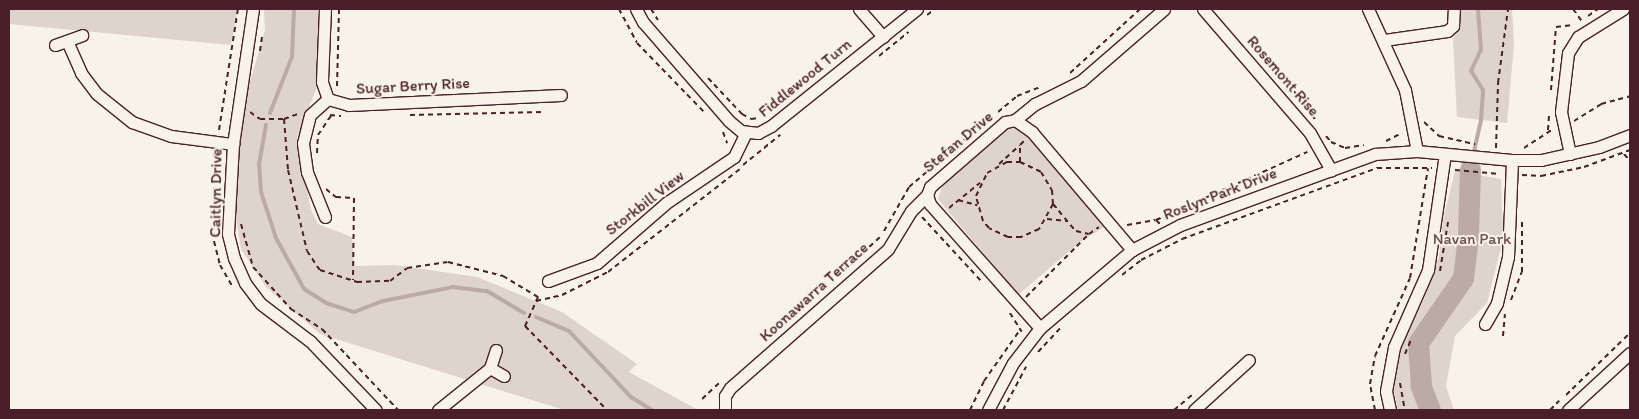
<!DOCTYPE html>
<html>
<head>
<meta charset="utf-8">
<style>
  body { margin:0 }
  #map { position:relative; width:1639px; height:419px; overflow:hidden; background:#f7f3e8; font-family:Itim,sans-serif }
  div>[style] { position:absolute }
  .green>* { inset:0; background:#ded4cc }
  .stream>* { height:4px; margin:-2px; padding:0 2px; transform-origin:2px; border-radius:2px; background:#bcaaa7 }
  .river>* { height:21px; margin:-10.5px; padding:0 10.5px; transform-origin:10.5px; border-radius:10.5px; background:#bcaaa7 }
  .path>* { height:2px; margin-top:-1px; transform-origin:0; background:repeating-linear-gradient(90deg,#4a1f2b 0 5px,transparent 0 9px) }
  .roads { filter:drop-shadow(1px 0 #4a1f2b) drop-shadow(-1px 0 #4a1f2b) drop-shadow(0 1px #4a1f2b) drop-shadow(0 -1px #4a1f2b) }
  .street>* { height:11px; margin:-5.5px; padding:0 5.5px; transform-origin:5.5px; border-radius:5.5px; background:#f7f3e8 }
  span { translate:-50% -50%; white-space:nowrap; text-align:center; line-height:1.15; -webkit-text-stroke:4px #f7f3e8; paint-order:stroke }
  .street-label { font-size:16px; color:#4a1f2b }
  .park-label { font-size:16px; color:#6f4c53 }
  .frame { position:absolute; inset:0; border:10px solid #4a1f2b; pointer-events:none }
</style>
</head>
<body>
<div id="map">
  <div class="green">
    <i style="clip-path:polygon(9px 9px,238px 9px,231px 45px,9px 24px)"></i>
    <i style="clip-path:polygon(264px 9px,318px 9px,319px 82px,297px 137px,311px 210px,318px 224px,352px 237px,354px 266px,395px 265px,477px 277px,562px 312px,637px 364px,629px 372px,698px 410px,564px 410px,320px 334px,266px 287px,241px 249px,233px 199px,241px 113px,265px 30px)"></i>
    <i style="clip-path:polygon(1458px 9px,1512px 9px,1514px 45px,1507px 123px,1457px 117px,1453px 41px)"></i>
    <i style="clip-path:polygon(1005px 128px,1021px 128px,1108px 225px,1080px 242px,1018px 295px,938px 199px,944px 180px)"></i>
    <i style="clip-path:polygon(1455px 171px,1501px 179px,1503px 240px,1487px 303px,1455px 336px,1446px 386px,1454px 410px,1398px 410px,1394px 392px,1396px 358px,1424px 299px,1439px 256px,1444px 216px)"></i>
  </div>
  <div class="stream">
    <i style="left:270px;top:113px;width:60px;rotate:-68.6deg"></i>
    <i style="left:292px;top:57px;width:48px;rotate:-87.6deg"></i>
    <i style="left:266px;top:125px;width:39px;rotate:100deg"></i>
    <i style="left:259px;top:163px;width:29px;rotate:86deg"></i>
    <i style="left:261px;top:192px;width:48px;rotate:71.9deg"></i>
    <i style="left:276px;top:238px;width:58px;rotate:61.2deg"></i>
    <i style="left:304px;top:289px;width:26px;rotate:32deg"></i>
    <i style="left:326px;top:303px;width:29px;rotate:18deg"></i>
    <i style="left:354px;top:312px;width:31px;rotate:-21deg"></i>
    <i style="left:383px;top:301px;width:71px;rotate:-11.3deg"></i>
    <i style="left:453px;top:287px;width:34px;rotate:7deg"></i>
    <i style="left:487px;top:291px;width:43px;rotate:30.7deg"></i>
    <i style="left:1470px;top:169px;width:50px;rotate:-77.3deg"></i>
    <i style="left:1481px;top:120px;width:30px;rotate:-86deg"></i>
    <i style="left:1483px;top:90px;width:22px;rotate:-122deg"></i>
    <i style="left:1471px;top:71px;width:23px;rotate:-65deg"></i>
    <i style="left:1481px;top:50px;width:41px;rotate:-94.2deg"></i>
    <i style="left:536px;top:317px;width:36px;rotate:23deg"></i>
    <i style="left:569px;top:331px;width:91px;rotate:46.8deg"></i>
    <i style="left:631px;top:397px;width:25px;rotate:32deg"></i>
  </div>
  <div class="river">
    <i style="left:1430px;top:410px;width:26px;rotate:-111deg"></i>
    <i style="left:1421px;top:386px;width:43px;rotate:-94deg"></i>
    <i style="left:1418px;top:343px;width:79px;rotate:-55.3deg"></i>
    <i style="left:1463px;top:278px;width:42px;rotate:-83.2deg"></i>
    <i style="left:1468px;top:236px;width:67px;rotate:-88.3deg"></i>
  </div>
  <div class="path">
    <i style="left:619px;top:9px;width:38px;rotate:62deg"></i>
    <i style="left:637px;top:43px;width:96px;rotate:45.8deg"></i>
    <i style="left:651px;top:9px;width:13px;rotate:58deg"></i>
    <i style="left:1573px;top:9px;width:14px;rotate:54deg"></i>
    <i style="left:927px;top:15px;width:10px;rotate:-37deg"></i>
    <i style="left:1588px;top:16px;width:12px;rotate:-35deg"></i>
    <i style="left:1251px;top:45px;width:75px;rotate:47.2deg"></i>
    <i style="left:1302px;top:100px;width:23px;rotate:56deg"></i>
    <i style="left:260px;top:51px;width:15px;rotate:-82deg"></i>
    <i style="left:879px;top:56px;width:38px;rotate:-39deg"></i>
    <i style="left:1070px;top:73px;width:95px;rotate:-42.4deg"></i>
    <i style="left:708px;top:78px;width:50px;rotate:46.6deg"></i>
    <i style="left:742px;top:114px;width:10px;rotate:29deg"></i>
    <i style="left:751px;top:119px;width:8px;rotate:-7deg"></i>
    <i style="left:337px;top:86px;width:77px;rotate:-88.5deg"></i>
    <i style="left:1551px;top:90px;width:63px;rotate:-85.5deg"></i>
    <i style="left:1556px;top:27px;width:17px;rotate:-7deg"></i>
    <i style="left:250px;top:112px;width:12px;rotate:35deg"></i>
    <i style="left:260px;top:119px;width:24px"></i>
    <i style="left:284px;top:119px;width:51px;rotate:85.5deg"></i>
    <i style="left:288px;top:170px;width:83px;rotate:76.8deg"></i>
    <i style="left:307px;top:251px;width:23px;rotate:56deg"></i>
    <i style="left:320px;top:270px;width:39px;rotate:18deg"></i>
    <i style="left:357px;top:282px;width:33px;rotate:-2deg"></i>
    <i style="left:390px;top:281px;width:21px;rotate:-37deg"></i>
    <i style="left:407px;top:268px;width:41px;rotate:-8.3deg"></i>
    <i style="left:448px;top:262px;width:57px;rotate:14.3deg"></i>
    <i style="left:503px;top:276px;width:41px;rotate:31deg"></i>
    <i style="left:538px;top:297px;width:32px;rotate:114deg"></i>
    <i style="left:525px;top:326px;width:117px;rotate:45.7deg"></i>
    <i style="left:998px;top:112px;width:25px;rotate:-40deg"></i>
    <i style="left:1017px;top:96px;width:26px;rotate:-21deg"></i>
    <i style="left:330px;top:115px;width:11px;rotate:5deg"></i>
    <i style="left:410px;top:115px;width:133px;rotate:-1.3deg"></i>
    <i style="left:284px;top:119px;width:15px;rotate:-20deg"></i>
    <i style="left:1574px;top:121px;width:32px;rotate:-32deg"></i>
    <i style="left:1601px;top:104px;width:30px;rotate:-15deg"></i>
    <i style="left:1424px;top:122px;width:21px;rotate:43deg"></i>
    <i style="left:1439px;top:136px;width:37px;rotate:13deg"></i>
    <i style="left:219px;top:130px;width:122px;rotate:-81.1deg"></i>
    <i style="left:1548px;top:130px;width:15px;rotate:-86deg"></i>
    <i style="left:723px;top:132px;width:12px;rotate:70deg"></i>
    <i style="left:1326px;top:136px;width:8px;rotate:50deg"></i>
    <i style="left:1331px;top:142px;width:15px;rotate:23deg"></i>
    <i style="left:1345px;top:148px;width:19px;rotate:-9deg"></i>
    <i style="left:1386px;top:141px;width:18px;rotate:-27deg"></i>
    <i style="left:1496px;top:148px;width:65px;rotate:-88.2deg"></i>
    <i style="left:1498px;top:83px;width:75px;rotate:-82.3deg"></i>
    <i style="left:1524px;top:148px;width:35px;rotate:-33deg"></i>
    <i style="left:214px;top:152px;width:89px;rotate:90deg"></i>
    <i style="left:214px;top:241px;width:25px;rotate:76deg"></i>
    <i style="left:220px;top:265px;width:24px;rotate:60deg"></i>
    <i style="left:317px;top:153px;width:18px;rotate:-87deg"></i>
    <i style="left:318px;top:135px;width:27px;rotate:-56deg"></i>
    <i style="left:1624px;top:154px;width:9px;rotate:49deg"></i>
    <i style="left:1020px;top:162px;width:17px;rotate:-90deg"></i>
    <i style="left:1020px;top:145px;width:6px;rotate:-45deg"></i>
    <i style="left:999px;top:164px;width:28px;rotate:-42deg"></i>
    <i style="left:743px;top:165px;width:48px;rotate:-39deg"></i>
    <i style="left:1455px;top:170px;width:45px;rotate:5.1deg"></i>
    <i style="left:1522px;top:175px;width:19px;rotate:3deg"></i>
    <i style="left:1541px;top:176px;width:44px;rotate:-11.8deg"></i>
    <i style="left:1584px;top:167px;width:49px;rotate:-20.3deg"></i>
    <i style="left:326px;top:189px;width:13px;rotate:39deg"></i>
    <i style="left:336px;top:197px;width:18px;rotate:3deg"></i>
    <i style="left:354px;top:198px;width:82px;rotate:90.7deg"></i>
    <i style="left:958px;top:200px;width:20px;rotate:15deg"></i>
    <i style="left:1053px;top:204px;width:29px;rotate:119deg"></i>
    <i style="left:1039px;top:229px;width:20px;rotate:156deg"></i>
    <i style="left:1021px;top:237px;width:13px;rotate:180deg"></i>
    <i style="left:1008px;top:237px;width:21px;rotate:-155deg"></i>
    <i style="left:989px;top:228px;width:9px;rotate:-131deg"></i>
    <i style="left:983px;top:221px;width:26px;rotate:-106deg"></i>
    <i style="left:976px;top:196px;width:25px;rotate:-64deg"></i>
    <i style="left:987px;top:173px;width:23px;rotate:-29deg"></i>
    <i style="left:1007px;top:162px;width:13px"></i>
    <i style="left:1020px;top:162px;width:23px;rotate:25deg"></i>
    <i style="left:1041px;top:172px;width:21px;rotate:59deg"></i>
    <i style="left:1052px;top:190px;width:14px;rotate:86deg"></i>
    <i style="left:1053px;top:204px;width:35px;rotate:50deg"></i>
    <i style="left:1076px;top:231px;width:13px;rotate:13deg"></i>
    <i style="left:1089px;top:234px;width:12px;rotate:-35deg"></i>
    <i style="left:949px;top:208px;width:40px;rotate:-39deg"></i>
    <i style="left:922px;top:217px;width:90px;rotate:47.3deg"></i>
    <i style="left:1047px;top:219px;width:20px;rotate:6deg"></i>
    <i style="left:1156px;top:220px;width:166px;rotate:-24.2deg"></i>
    <i style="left:241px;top:224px;width:45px;rotate:74.4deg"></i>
    <i style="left:253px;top:267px;width:57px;rotate:47.9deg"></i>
    <i style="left:291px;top:309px;width:37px;rotate:33deg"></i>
    <i style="left:322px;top:329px;width:111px;rotate:46.8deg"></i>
    <i style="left:1127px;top:225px;width:29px;rotate:-10deg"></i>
    <i style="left:1156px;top:220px;width:6px;rotate:45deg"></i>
    <i style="left:884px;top:231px;width:51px;rotate:-60.4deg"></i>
    <i style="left:909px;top:187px;width:89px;rotate:-40.5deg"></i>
    <i style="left:843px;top:271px;width:50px;rotate:-42.6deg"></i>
    <i style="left:1440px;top:271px;width:50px;rotate:-80.7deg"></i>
    <i style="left:1122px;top:275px;width:24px;rotate:-38deg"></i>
    <i style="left:1141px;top:260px;width:46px;rotate:-27.1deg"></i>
    <i style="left:1182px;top:239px;width:208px;rotate:-20deg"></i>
    <i style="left:1377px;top:168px;width:55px"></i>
    <i style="left:1026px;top:297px;width:89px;rotate:-45deg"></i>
    <i style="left:1511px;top:300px;width:30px;rotate:-69deg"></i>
    <i style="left:1522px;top:272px;width:53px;rotate:-90deg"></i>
    <i style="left:536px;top:301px;width:27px;rotate:-13deg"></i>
    <i style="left:562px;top:295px;width:51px;rotate:-26.6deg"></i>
    <i style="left:608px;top:272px;width:167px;rotate:-38deg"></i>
    <i style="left:1010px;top:313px;width:22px;rotate:58deg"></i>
    <i style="left:1503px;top:336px;width:22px;rotate:-85deg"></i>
    <i style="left:1038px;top:352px;width:33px;rotate:-47deg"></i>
    <i style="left:1405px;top:354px;width:15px;rotate:-67deg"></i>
    <i style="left:1400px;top:383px;width:27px;rotate:80deg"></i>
    <i style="left:1566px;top:395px;width:89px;rotate:-44.1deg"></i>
    <i style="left:702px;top:399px;width:23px;rotate:-43deg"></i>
    <i style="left:970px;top:410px;width:32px;rotate:-64deg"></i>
    <i style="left:984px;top:381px;width:62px;rotate:-54.8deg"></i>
    <i style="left:1003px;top:410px;width:49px;rotate:-61.9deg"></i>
    <i style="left:1174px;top:410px;width:25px;rotate:-40deg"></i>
    <i style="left:1375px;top:410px;width:26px;rotate:-101deg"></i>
    <i style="left:1370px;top:384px;width:28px;rotate:-80deg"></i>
    <i style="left:1375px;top:356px;width:85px;rotate:-65.8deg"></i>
    <i style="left:1410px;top:278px;width:111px;rotate:-80.7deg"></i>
    <i style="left:1550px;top:410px;width:13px;rotate:-45deg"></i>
  </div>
  <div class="roads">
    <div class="street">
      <i style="left:253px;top:9px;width:136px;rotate:98.4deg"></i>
      <i style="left:233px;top:144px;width:90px;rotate:93.2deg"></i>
      <i style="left:228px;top:234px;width:25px;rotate:76deg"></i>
      <i style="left:234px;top:258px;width:27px;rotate:66deg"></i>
      <i style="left:245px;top:283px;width:26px;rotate:53deg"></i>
      <i style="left:261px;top:304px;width:61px;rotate:37.1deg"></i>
      <i style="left:310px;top:341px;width:95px;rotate:46.3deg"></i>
      <i style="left:325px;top:9px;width:73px;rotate:92.4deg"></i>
      <i style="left:322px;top:82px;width:18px;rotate:71deg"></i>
      <i style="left:328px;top:99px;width:22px;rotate:16deg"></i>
      <i style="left:349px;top:105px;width:212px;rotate:-2.7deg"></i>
      <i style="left:636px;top:9px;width:15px;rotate:62deg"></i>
      <i style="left:643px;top:22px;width:131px;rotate:49deg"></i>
      <i style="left:729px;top:121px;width:16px;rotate:40deg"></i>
      <i style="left:741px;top:131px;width:17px;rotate:7deg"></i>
      <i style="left:758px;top:133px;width:15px;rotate:-28deg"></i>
      <i style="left:771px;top:126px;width:187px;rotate:-38.7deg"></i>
      <i style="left:859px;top:9px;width:37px;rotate:49deg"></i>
      <i style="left:1203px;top:9px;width:164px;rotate:49.2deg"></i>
      <i style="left:1310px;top:133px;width:43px;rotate:60.4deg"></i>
      <i style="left:1368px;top:9px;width:89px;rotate:65.4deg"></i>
      <i style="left:1405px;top:90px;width:62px;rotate:78.9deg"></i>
      <i style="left:1384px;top:40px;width:64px;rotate:-8.1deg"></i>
      <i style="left:1447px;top:31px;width:8px;rotate:-40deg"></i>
      <i style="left:1453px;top:26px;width:17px;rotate:-87deg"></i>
      <i style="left:67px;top:41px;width:35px;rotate:66deg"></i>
      <i style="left:81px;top:73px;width:26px;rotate:53deg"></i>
      <i style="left:97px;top:94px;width:45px;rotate:38.7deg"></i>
      <i style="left:132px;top:122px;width:41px;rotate:19.7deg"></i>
      <i style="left:171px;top:136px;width:63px;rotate:7.4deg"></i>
      <i style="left:55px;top:45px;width:29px;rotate:-20deg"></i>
      <i style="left:1015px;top:120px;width:26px;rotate:-39deg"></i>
      <i style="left:1035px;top:104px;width:51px;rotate:-26.6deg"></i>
      <i style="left:1081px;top:81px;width:110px;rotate:-40.9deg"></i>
      <i style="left:1570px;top:154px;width:43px;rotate:-102.1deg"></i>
      <i style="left:1561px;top:112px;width:59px;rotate:-83.2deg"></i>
      <i style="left:1568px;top:53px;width:19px;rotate:-58deg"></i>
      <i style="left:1578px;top:37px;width:53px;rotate:-31.9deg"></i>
      <i style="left:325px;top:217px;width:48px;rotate:-111.8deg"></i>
      <i style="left:307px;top:172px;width:29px;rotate:-98deg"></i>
      <i style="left:303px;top:143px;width:29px;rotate:-76deg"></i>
      <i style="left:310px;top:115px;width:24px;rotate:-42deg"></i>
      <i style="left:548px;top:281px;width:52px;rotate:-20.2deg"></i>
      <i style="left:597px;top:263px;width:91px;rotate:-41deg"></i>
      <i style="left:666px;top:203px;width:82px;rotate:-34.1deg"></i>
      <i style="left:734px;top:157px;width:28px;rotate:-64deg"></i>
      <i style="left:1485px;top:324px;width:24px;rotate:-60deg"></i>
      <i style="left:1497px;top:303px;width:47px;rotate:-76.6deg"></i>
      <i style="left:1508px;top:257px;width:97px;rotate:-87.6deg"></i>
      <i style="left:1040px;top:328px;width:166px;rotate:-131.6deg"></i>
      <i style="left:930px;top:204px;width:9px;rotate:-108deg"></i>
      <i style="left:927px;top:195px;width:9px;rotate:-69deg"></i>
      <i style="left:930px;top:187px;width:99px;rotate:-40.9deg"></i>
      <i style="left:1005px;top:122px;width:10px;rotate:-11deg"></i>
      <i style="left:1015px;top:120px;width:21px;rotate:35deg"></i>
      <i style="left:1032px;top:132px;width:155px;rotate:49.7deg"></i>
      <i style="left:490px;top:368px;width:16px;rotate:30deg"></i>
      <i style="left:438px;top:410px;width:67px;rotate:-38.9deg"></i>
      <i style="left:490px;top:368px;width:19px;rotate:-72deg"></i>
      <i style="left:725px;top:410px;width:14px;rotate:-90deg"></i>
      <i style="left:725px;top:396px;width:9px;rotate:-58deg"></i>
      <i style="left:730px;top:388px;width:210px;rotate:-41.3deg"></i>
      <i style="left:888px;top:249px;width:44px;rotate:-58.8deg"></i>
      <i style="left:911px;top:211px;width:23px;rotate:-45deg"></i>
      <i style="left:988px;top:410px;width:53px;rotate:-62deg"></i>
      <i style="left:1013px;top:363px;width:44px;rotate:-52.4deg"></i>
      <i style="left:1040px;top:328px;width:121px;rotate:-40.3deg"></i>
      <i style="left:1132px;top:250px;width:54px;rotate:-27.5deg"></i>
      <i style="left:1180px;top:225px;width:208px;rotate:-20deg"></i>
      <i style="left:1375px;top:154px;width:42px;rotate:-4.1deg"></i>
      <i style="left:1417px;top:151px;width:95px;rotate:5.4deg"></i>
      <i style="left:1512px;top:160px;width:29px"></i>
      <i style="left:1541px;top:160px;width:59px;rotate:-12.6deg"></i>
      <i style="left:1599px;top:147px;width:33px;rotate:-21deg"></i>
      <i style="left:1194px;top:410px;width:74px;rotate:-42.3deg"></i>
      <i style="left:1390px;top:410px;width:19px;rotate:-102deg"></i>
      <i style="left:1386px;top:391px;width:45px;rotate:-79.7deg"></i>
      <i style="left:1394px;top:347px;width:84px;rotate:-66.2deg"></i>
      <i style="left:1428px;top:270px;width:117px;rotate:-81.7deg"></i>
      <i style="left:1568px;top:410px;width:84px;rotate:-42.6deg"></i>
    </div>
  </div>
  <div class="street-label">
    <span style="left:1283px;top:76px;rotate:49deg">Rosemont Rise</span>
    <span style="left:805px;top:78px;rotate:-39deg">Fiddlewood Turn</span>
    <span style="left:413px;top:86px;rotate:-3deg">Sugar Berry Rise</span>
    <span style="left:958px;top:142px;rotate:-40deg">Stefan Drive</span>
    <span style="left:216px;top:193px;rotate:-89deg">Caitlyn Drive</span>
    <span style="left:1220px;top:194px;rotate:-21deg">Roslyn Park Drive</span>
    <span style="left:645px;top:203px;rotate:-38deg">Storkbill View</span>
    <span style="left:814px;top:292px;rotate:-42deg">Koonawarra Terrace</span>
  </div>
  <div class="park-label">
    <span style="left:1472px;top:239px">Navan Park</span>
  </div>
  <div class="frame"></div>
</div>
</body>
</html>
